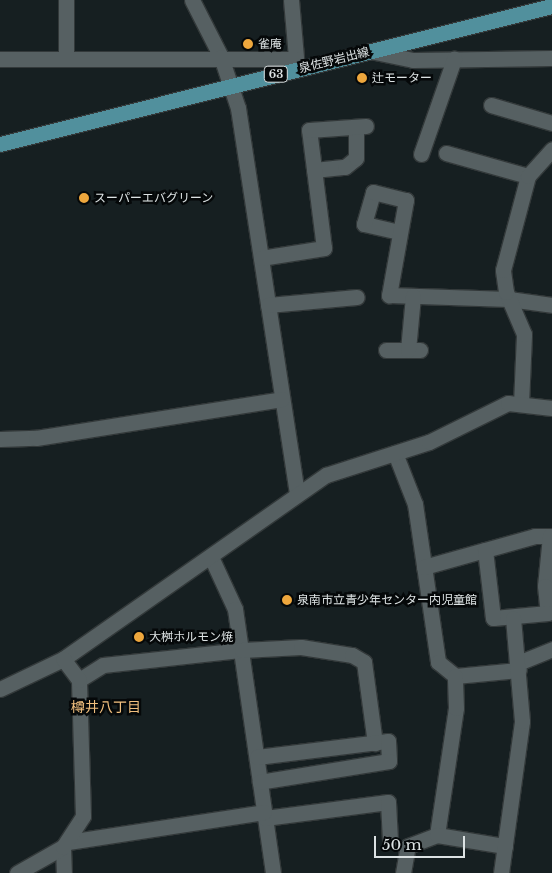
<!DOCTYPE html>
<html>
<head>
<meta charset="utf-8">
<style>
  body { margin:0 }
  #map { position:relative; width:552px; height:873px; overflow:hidden; background:#161f21; font-family:"Libre Baskerville","Noto Sans JP",serif }
  div>[style] { position:absolute }
  .roads { filter:drop-shadow(1px 0 #33393a) drop-shadow(-1px 0 #33393a) drop-shadow(0 1px #33393a) drop-shadow(0 -1px #33393a) }
  .minor>* { height:15px; margin:-7.5px; padding:0 7.5px; transform-origin:7.5px; border-radius:7.5px; background:#566062 }
  .major>* { height:15px; margin:-7.5px; padding:0 7.5px; transform-origin:7.5px; border-radius:7.5px; background:#51909d }
  .dots>* { width:14px; height:14px; translate:-50% -50%; box-sizing:border-box; border:2px solid #050809; border-radius:50% }
  span { translate:-50% -50%; white-space:nowrap; text-align:center; line-height:1.15; -webkit-text-stroke:5px #050809; paint-order:stroke }
  .shield-label span { padding:1px 4px; background:#050809; border:1px solid; border-radius:4px; -webkit-text-stroke-width:0 }
  .shield-label { font-size:11px; color:#dce2e3; font-weight:700 }
  .poi-label { font-size:12px; color:#dce2e3 }
  .left { translate:0 -50%; text-align:left }
  .street-label { font-size:12px; color:#dce2e3 }
  .neighbourhood-label { font-size:14px; color:#f0bf7e }
  .scale { position:absolute; left:374px; top:836px; width:91px; height:22px; box-sizing:border-box; border:2px solid #dce2e3; border-top:0; padding-left:6px; font-size:15px; line-height:18px; white-space:nowrap; color:#dce2e3; -webkit-text-stroke:4px #050809; paint-order:stroke }
</style>
</head>
<body>
<div id="map">
  <div class="roads">
    <div class="minor">
      <i style="left:192px;top:0;width:64px;rotate:63deg"></i>
      <i style="left:221px;top:57px;width:54px;rotate:71.6deg"></i>
      <i style="left:238px;top:108px;width:390px;rotate:81.3deg"></i>
      <i style="left:291px;top:0;width:68px;rotate:85deg"></i>
      <i style="left:370px;top:51px;width:44px;rotate:11.8deg"></i>
      <i style="left:413px;top:60px;width:139px;rotate:-0.8deg"></i>
      <i style="left:0;top:59px;width:296px"></i>
      <i style="left:66px;top:59px;width:59px;rotate:-90deg"></i>
      <i style="left:491px;top:105px;width:64px;rotate:16.4deg"></i>
      <i style="left:446px;top:153px;width:85px;rotate:15.7deg"></i>
      <i style="left:421px;top:154px;width:101px;rotate:-70.8deg"></i>
      <i style="left:314px;top:170px;width:31px;rotate:-6deg"></i>
      <i style="left:345px;top:167px;width:14px;rotate:-39deg"></i>
      <i style="left:356px;top:158px;width:31px;rotate:-90deg"></i>
      <i style="left:399px;top:232px;width:36px;rotate:-167deg"></i>
      <i style="left:364px;top:224px;width:33px;rotate:-74deg"></i>
      <i style="left:373px;top:192px;width:34px;rotate:14deg"></i>
      <i style="left:406px;top:200px;width:97px;rotate:100.1deg"></i>
      <i style="left:389px;top:295px;width:120px;rotate:1.9deg"></i>
      <i style="left:509px;top:299px;width:43px;rotate:7.9deg"></i>
      <i style="left:261px;top:258px;width:64px;rotate:-9deg"></i>
      <i style="left:324px;top:248px;width:119px;rotate:-97.2deg"></i>
      <i style="left:309px;top:130px;width:57px;rotate:-4deg"></i>
      <i style="left:268px;top:305px;width:89px;rotate:-5.1deg"></i>
      <i style="left:386px;top:350px;width:34px"></i>
      <i style="left:408px;top:350px;width:54px;rotate:-84.7deg"></i>
      <i style="left:521px;top:404px;width:70px;rotate:-87.5deg"></i>
      <i style="left:524px;top:334px;width:46px;rotate:-113.2deg"></i>
      <i style="left:506px;top:292px;width:22px;rotate:-98deg"></i>
      <i style="left:503px;top:270px;width:97px;rotate:-75.1deg"></i>
      <i style="left:528px;top:176px;width:36px;rotate:-48deg"></i>
      <i style="left:0;top:439px;width:36px;rotate:-2deg"></i>
      <i style="left:36px;top:438px;width:249px;rotate:-9deg"></i>
      <i style="left:395px;top:453px;width:55px;rotate:68.6deg"></i>
      <i style="left:415px;top:504px;width:160px;rotate:81.7deg"></i>
      <i style="left:438px;top:662px;width:22px;rotate:39deg"></i>
      <i style="left:455px;top:676px;width:64px;rotate:-5.4deg"></i>
      <i style="left:211px;top:557px;width:57px;rotate:65.2deg"></i>
      <i style="left:235px;top:609px;width:267px;rotate:81.8deg"></i>
      <i style="left:424px;top:567px;width:63px;rotate:-15.6deg"></i>
      <i style="left:485px;top:550px;width:52px;rotate:-15.6deg"></i>
      <i style="left:535px;top:536px;width:15px"></i>
      <i style="left:550px;top:536px;width:50px;rotate:95.7deg"></i>
      <i style="left:545px;top:586px;width:27px;rotate:84deg"></i>
      <i style="left:548px;top:613px;width:55px;rotate:174.8deg"></i>
      <i style="left:493px;top:618px;width:68px;rotate:-96.7deg"></i>
      <i style="left:518px;top:663px;width:37px;rotate:-22deg"></i>
      <i style="left:79px;top:680px;width:28px;rotate:-32deg"></i>
      <i style="left:103px;top:665px;width:140px;rotate:-6.2deg"></i>
      <i style="left:242px;top:650px;width:59px;rotate:-2.9deg"></i>
      <i style="left:301px;top:647px;width:52px;rotate:8.9deg"></i>
      <i style="left:352px;top:655px;width:14px;rotate:30deg"></i>
      <i style="left:364px;top:662px;width:82px;rotate:82.3deg"></i>
      <i style="left:0;top:689px;width:70px;rotate:-25.5deg"></i>
      <i style="left:63px;top:659px;width:321px;rotate:-35deg"></i>
      <i style="left:326px;top:475px;width:108px;rotate:-17.8deg"></i>
      <i style="left:429px;top:442px;width:88px;rotate:-26.3deg"></i>
      <i style="left:508px;top:403px;width:44px;rotate:6.5deg"></i>
      <i style="left:257px;top:757px;width:132px;rotate:-7deg"></i>
      <i style="left:388px;top:741px;width:20px;rotate:87deg"></i>
      <i style="left:389px;top:761px;width:131px;rotate:170.8deg"></i>
      <i style="left:265px;top:818px;width:124px;rotate:-7.4deg"></i>
      <i style="left:388px;top:802px;width:37px;rotate:87deg"></i>
      <i style="left:437px;top:835px;width:128px;rotate:-81.5deg"></i>
      <i style="left:456px;top:708px;width:32px;rotate:-92deg"></i>
      <i style="left:68px;top:842px;width:198px;rotate:-8.7deg"></i>
      <i style="left:63px;top:847px;width:26px;rotate:88deg"></i>
      <i style="left:17px;top:873px;width:53px;rotate:-29.5deg"></i>
      <i style="left:63px;top:847px;width:37px;rotate:-57deg"></i>
      <i style="left:83px;top:816px;width:136px;rotate:-91.7deg"></i>
      <i style="left:79px;top:680px;width:26px;rotate:-127deg"></i>
      <i style="left:403px;top:873px;width:27px;rotate:-80deg"></i>
      <i style="left:408px;top:846px;width:31px;rotate:-21deg"></i>
      <i style="left:437px;top:835px;width:69px;rotate:9.2deg"></i>
      <i style="left:501px;top:873px;width:153px;rotate:-82.1deg"></i>
      <i style="left:522px;top:721px;width:103px;rotate:-95deg"></i>
    </div>
    <div class="major">
      <i style="left:0;top:144px;width:569px;rotate:-14.04deg"></i>
    </div>
  </div>
  <div class="dots">
    <i style="left:248px;top:44px;background:#eea73d"></i>
    <i style="left:362px;top:78px;background:#eea73d"></i>
    <i style="left:84px;top:198px;background:#eea73d"></i>
    <i style="left:287px;top:600px;background:#eea73d"></i>
    <i style="left:139px;top:637px;background:#eea73d"></i>
  </div>
  <div class="shield-label">
    <span style="left:276px;top:74px">63</span>
  </div>
  <div class="poi-label">
    <span class="left" style="left:258px;top:44px">雀庵</span>
    <span class="left" style="left:372px;top:78px">辻モーター</span>
    <span class="left" style="left:94px;top:198px">スーパーエバグリーン</span>
    <span class="left" style="left:297px;top:600px">泉南市立青少年センター内児童館</span>
    <span class="left" style="left:149px;top:637px">大桝ホルモン焼</span>
  </div>
  <div class="street-label">
    <span style="left:334px;top:60px;rotate:-14deg">泉佐野岩出線</span>
  </div>
  <div class="neighbourhood-label">
    <span style="left:106px;top:707px">樽井八丁目</span>
  </div>
  <div class="scale">50 m</div>
</div>
</body>
</html>
